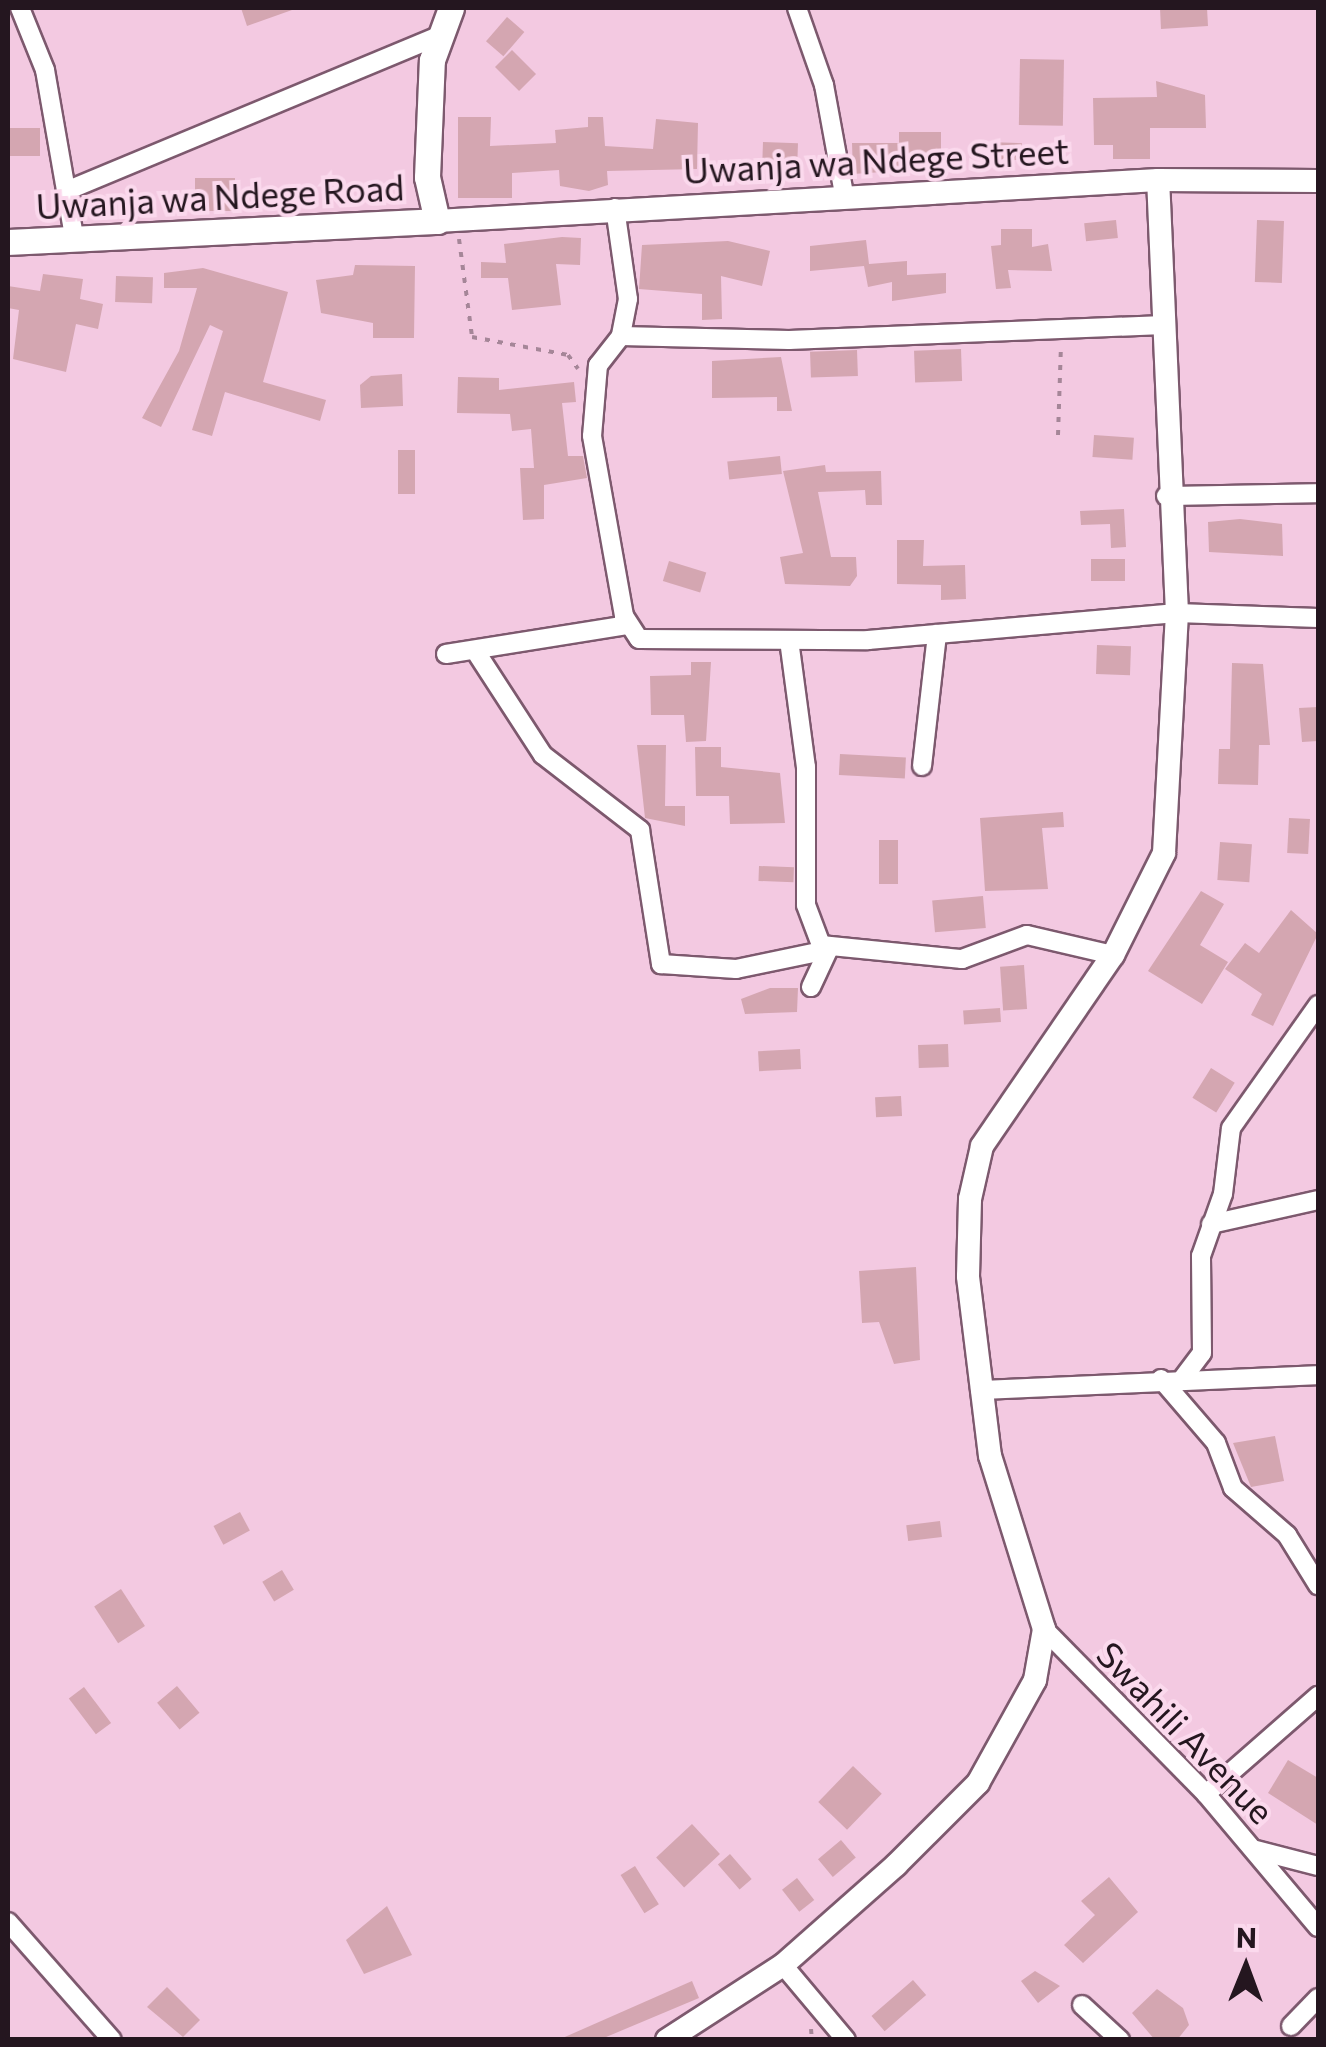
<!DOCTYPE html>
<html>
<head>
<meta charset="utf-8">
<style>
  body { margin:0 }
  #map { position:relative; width:1326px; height:2047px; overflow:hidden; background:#f3c9e1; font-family:Commissioner,sans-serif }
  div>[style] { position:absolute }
  .building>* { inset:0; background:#d4a6b1; transform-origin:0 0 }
  .path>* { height:4px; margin-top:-2px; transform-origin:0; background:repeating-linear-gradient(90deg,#a58698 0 5px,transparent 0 13px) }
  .roads { filter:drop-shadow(2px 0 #7d596e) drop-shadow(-2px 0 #7d596e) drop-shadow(0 2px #7d596e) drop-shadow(0 -2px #7d596e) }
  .minor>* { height:18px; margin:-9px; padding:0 9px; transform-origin:9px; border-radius:9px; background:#fff }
  .tertiary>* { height:22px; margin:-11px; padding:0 11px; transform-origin:11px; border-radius:11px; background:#fff }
  .secondary>* { height:25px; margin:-12.5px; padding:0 12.5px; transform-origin:12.5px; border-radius:12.5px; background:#fff }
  span { translate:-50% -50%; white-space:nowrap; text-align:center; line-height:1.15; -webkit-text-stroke:8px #fbd9ed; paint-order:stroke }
  .street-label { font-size:35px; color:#24161f }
  .frame { position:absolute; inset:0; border:10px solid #24161f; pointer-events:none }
  .north { position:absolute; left:1196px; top:1917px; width:100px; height:100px; -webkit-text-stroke:8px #fbd9ed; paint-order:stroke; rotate:1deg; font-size:28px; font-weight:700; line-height:40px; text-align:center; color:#24161f }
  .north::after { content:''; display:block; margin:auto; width:35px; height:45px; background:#24161f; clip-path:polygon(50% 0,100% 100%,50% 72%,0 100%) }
</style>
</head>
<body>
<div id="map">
  <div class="building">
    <i style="clip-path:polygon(241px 8px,292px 8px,292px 10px,247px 26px)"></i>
    <i style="clip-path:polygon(1160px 8px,1207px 8px,1208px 26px,1161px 29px)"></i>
    <i style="left:507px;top:17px;width:23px;height:32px;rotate:41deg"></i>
    <i style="left:512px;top:50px;width:34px;height:24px;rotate:45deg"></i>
    <i style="left:1020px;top:59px;width:44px;height:66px;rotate:1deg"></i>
    <i style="clip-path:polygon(1156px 81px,1205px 95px,1206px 128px,1150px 128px,1150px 159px,1113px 159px,1113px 145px,1094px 145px,1093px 98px,1157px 97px)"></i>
    <i style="clip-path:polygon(458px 117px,491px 117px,490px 146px,556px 143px,555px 130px,588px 127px,588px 117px,603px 117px,605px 146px,653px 149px,656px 119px,698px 123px,697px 169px,607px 171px,608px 185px,589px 191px,560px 186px,559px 170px,512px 173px,512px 198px,458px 198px)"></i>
    <i style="left:40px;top:128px;width:28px;height:32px;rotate:90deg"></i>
    <i style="clip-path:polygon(899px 132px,941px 132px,941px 168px,853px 174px,852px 143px,899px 143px)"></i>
    <i style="left:763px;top:142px;width:35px;height:23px;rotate:2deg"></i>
    <i style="left:988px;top:142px;width:34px;height:17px;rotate:2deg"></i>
    <i style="left:195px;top:178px;width:40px;height:33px"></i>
    <i style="left:1116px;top:220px;width:18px;height:32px;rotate:84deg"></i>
    <i style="left:1257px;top:220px;width:27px;height:62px;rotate:2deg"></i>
    <i style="clip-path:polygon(1001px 229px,1032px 229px,1032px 247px,1048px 244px,1052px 271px,1008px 270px,1011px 288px,996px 289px,991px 246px,1001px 245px)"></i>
    <i style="clip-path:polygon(562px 237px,581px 238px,580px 265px,556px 264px,561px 305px,512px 310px,508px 278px,481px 278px,481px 262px,506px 263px,504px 244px)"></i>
    <i style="clip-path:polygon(866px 240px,869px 264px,907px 261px,907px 275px,946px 273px,946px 293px,892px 301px,892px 282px,868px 287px,864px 266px,810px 271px,810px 246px)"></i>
    <i style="clip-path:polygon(728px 241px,770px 251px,762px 286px,721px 276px,722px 319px,702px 320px,702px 294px,639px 289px,642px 245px)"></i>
    <i style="clip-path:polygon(355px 265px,415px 266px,414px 338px,373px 338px,373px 323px,321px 313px,316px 280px,353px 275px)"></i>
    <i style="clip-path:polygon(203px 268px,288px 292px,263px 382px,326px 400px,320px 421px,225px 392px,212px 436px,192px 430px,223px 331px,210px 325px,161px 427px,142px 418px,179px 351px,197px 288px,164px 288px,164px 273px)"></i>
    <i style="clip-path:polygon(43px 274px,83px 279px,80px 299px,103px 304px,98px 329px,76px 324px,66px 372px,13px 359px,19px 310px,8px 308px,8px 286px,40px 291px)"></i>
    <i style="left:116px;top:276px;width:37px;height:26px;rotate:2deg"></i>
    <i style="left:961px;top:349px;width:32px;height:47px;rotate:88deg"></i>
    <i style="left:857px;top:350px;width:26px;height:47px;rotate:88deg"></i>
    <i style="clip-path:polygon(781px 357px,792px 411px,777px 411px,777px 397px,712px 398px,712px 361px)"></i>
    <i style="clip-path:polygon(402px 374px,403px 406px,361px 408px,360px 385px,371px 376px)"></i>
    <i style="clip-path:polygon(458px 377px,499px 378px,499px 390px,574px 382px,576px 402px,562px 403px,568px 456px,583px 456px,587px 478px,544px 485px,544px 519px,523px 520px,520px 468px,534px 468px,531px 429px,512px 431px,510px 414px,457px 413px)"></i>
    <i style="left:1094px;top:435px;width:40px;height:22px;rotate:4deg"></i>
    <i style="left:398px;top:450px;width:17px;height:44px"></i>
    <i style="left:780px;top:456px;width:18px;height:53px;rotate:84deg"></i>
    <i style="clip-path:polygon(825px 465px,826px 472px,881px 471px,882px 505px,866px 505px,865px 490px,818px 492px,831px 557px,856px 557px,857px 576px,850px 586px,785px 584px,780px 557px,803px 553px,783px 471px)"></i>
    <i style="clip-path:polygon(1124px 509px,1126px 547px,1111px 548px,1110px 524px,1081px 525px,1080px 511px)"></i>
    <i style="clip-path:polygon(1240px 519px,1282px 524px,1283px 556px,1209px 552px,1208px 522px)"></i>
    <i style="clip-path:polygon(897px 540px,924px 540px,923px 566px,965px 565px,966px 599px,941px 600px,941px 585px,897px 584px)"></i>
    <i style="left:1091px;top:559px;width:34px;height:22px"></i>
    <i style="left:669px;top:561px;width:39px;height:21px;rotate:17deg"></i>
    <i style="left:1097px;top:645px;width:34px;height:29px;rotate:2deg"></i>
    <i style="clip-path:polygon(691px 662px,711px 662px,706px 741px,686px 742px,684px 715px,651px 715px,650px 676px,691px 675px)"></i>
    <i style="clip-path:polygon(1232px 663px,1263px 664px,1270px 745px,1259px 745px,1258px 785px,1218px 784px,1219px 749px,1230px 749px)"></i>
    <i style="clip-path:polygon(1318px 707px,1318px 741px,1302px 742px,1299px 708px)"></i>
    <i style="clip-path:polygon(637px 745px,666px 745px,665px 806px,685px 806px,685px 826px,645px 818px)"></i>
    <i style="clip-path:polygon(695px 747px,721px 747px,721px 767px,780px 773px,785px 823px,730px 824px,729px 796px,696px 796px)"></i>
    <i style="left:840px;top:754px;width:66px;height:21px;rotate:3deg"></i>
    <i style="clip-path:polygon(1063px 812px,1064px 827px,1042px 828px,1048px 889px,985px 891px,980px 818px)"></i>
    <i style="left:1289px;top:818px;width:21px;height:35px;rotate:3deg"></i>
    <i style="left:879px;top:840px;width:19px;height:44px"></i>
    <i style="left:1220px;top:842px;width:32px;height:38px;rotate:4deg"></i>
    <i style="left:759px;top:866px;width:35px;height:15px;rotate:2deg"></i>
    <i style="clip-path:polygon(1201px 891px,1224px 904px,1200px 945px,1228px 962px,1202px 1004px,1148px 971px)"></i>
    <i style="left:983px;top:896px;width:32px;height:51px;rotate:85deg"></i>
    <i style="clip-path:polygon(1291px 910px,1318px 934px,1273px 1026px,1251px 1015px,1262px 994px,1225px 969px,1245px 943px,1259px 953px)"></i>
    <i style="left:1024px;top:965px;width:44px;height:24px;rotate:86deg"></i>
    <i style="clip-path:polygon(770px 988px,798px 988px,797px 1012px,745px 1014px,741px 999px)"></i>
    <i style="left:1000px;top:1008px;width:14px;height:37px;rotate:86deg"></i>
    <i style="left:948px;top:1044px;width:23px;height:30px;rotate:88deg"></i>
    <i style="left:800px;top:1049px;width:20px;height:42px;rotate:87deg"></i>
    <i style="left:1211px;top:1068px;width:28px;height:35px;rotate:32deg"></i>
    <i style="left:901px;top:1096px;width:20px;height:26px;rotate:87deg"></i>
    <i style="clip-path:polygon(916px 1267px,920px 1360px,894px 1364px,879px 1322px,862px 1323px,859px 1271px)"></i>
    <i style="clip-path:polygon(1275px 1436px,1284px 1481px,1251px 1487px,1233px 1443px)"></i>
    <i style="left:240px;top:1512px;width:21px;height:30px;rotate:62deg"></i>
    <i style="left:940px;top:1521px;width:16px;height:34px;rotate:83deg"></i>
    <i style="left:282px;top:1570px;width:23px;height:23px;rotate:59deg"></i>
    <i style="left:121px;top:1589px;width:44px;height:32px;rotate:57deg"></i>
    <i style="left:177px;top:1686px;width:35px;height:26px;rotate:50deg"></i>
    <i style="left:84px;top:1687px;width:45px;height:19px;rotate:53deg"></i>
    <i style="clip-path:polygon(1288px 1760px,1318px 1778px,1318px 1825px,1268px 1793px)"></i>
    <i style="left:853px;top:1766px;width:40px;height:50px;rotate:44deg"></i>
    <i style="left:692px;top:1824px;width:41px;height:49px;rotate:47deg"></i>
    <i style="left:841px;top:1840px;width:23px;height:30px;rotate:50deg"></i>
    <i style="left:730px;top:1854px;width:33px;height:16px;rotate:49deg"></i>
    <i style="left:635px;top:1866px;width:45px;height:17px;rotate:58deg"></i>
    <i style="clip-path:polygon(1109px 1877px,1138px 1912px,1083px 1963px,1064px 1945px,1095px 1915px,1081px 1901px)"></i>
    <i style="left:797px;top:1878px;width:28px;height:19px;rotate:52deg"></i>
    <i style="clip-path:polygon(387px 1906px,412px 1955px,364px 1974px,346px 1940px)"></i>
    <i style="clip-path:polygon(1035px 1971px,1060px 1986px,1038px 2003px,1021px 1981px)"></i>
    <i style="left:913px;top:1980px;width:20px;height:55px;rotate:49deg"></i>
    <i style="clip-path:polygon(692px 1981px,699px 1998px,599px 2040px,558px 2040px)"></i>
    <i style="clip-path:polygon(167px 1987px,200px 2020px,183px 2037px,147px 2007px)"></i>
    <i style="clip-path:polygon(1157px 1989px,1183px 2008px,1189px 2025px,1177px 2040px,1155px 2040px,1132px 2013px)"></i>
  </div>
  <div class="path">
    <i style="left:459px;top:239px;width:99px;rotate:82.4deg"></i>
    <i style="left:472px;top:337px;width:98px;rotate:10.6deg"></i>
    <i style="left:568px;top:355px;width:17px;rotate:54deg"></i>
    <i style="left:1058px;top:435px;width:90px;rotate:-88.1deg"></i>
    <i style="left:811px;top:2029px;width:11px;rotate:85deg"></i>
  </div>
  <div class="roads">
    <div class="minor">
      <i style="left:20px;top:8px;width:67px;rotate:68deg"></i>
      <i style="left:45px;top:70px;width:169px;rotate:80.1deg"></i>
      <i style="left:797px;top:8px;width:82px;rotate:70.7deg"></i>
      <i style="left:824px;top:85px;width:111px;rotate:79.6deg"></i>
      <i style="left:66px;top:191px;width:399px;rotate:-22.6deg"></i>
      <i style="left:615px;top:208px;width:92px;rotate:81.9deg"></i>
      <i style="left:628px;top:299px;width:38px;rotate:101deg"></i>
      <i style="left:621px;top:336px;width:37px;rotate:128deg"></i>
      <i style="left:598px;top:365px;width:71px;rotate:94.8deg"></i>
      <i style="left:592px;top:436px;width:183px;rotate:79.9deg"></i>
      <i style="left:624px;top:616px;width:27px;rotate:57deg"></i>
      <i style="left:639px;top:639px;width:229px;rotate:0.3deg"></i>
      <i style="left:868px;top:640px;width:310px;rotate:-5deg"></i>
      <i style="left:1177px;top:613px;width:141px;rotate:2deg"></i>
      <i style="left:621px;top:336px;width:168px;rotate:1.4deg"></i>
      <i style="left:789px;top:340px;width:375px;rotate:-2.3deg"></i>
      <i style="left:1166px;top:496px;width:152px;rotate:-1.1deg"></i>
      <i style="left:789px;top:640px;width:128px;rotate:82.4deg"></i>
      <i style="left:806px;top:767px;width:138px;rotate:90deg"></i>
      <i style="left:806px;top:905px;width:43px;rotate:69.4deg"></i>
      <i style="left:821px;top:945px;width:142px;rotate:5.7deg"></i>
      <i style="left:962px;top:959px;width:69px;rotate:-20.3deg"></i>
      <i style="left:1027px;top:935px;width:88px;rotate:13.1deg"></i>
      <i style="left:446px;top:654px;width:183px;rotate:-9.1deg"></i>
      <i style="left:478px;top:655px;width:119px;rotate:57deg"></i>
      <i style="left:543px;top:755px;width:123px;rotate:37.7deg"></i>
      <i style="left:640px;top:830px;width:136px;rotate:81.1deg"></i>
      <i style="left:661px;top:964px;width:75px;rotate:3.8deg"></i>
      <i style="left:736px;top:969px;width:94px;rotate:-11.7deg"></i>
      <i style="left:922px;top:766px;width:133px;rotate:-83.5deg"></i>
      <i style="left:811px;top:987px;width:40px;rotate:-65deg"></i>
      <i style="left:1211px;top:1224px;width:110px;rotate:-12.6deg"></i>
      <i style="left:1183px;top:1378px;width:31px;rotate:-53deg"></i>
      <i style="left:1202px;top:1353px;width:97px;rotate:-90.6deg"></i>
      <i style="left:1201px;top:1256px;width:66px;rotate:-70.5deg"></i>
      <i style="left:1223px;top:1194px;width:66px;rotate:-83.1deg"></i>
      <i style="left:1231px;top:1128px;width:151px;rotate:-54.7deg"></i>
      <i style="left:1161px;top:1379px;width:84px;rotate:49.3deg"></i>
      <i style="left:1216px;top:1443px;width:48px;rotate:69.3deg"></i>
      <i style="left:1233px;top:1488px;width:72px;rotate:41deg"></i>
      <i style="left:1287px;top:1535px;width:59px;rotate:58.2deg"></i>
      <i style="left:980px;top:1390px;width:338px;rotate:-2.5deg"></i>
      <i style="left:1044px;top:1629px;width:231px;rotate:45.5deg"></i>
      <i style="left:1206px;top:1794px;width:174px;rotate:49.9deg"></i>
      <i style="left:1206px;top:1794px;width:149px;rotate:-41.2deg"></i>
      <i style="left:1256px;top:1850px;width:64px;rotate:14.5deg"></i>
      <i style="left:8px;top:1922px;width:157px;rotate:48.6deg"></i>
      <i style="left:783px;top:1965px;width:98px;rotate:50deg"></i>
      <i style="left:1082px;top:2005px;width:52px;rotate:42.6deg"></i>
      <i style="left:1291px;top:2026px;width:39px;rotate:-46deg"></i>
    </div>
    <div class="tertiary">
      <i style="left:437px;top:221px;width:722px;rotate:-3.25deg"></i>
      <i style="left:1158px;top:180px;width:160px;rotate:0.4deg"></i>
      <i style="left:667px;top:2040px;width:138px;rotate:-32.9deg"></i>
      <i style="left:783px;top:1965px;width:151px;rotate:-41.5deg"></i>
      <i style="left:896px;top:1865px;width:116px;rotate:-45deg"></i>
      <i style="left:978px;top:1783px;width:118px;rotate:-61deg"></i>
      <i style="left:1035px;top:1680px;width:52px;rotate:-80deg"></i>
      <i style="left:1044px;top:1629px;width:181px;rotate:-107.3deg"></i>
      <i style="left:990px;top:1456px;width:181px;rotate:-97deg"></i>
      <i style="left:968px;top:1276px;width:77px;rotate:-88.5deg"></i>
      <i style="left:970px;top:1199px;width:54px;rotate:-77.2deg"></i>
      <i style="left:982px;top:1146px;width:232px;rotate:-55.6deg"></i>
      <i style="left:1113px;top:955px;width:114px;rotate:-63.4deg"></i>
      <i style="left:1164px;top:853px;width:240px;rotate:-86.9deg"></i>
      <i style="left:1177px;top:613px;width:433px;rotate:-92.5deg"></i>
    </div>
    <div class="secondary">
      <i style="left:8px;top:242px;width:430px;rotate:-2.8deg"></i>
      <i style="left:437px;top:221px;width:45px;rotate:-102.8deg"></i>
      <i style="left:427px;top:177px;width:117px;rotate:-87.6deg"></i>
      <i style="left:432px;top:60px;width:55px;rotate:-69.9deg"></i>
    </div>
  </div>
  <div class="street-label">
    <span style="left:876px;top:160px;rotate:-3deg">Uwanja wa Ndege Street</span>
    <span style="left:220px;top:196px;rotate:-3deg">Uwanja wa Ndege Road</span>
    <span style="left:1186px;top:1732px;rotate:46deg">Swahili Avenue</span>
  </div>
  <div class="frame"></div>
  <div class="north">N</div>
</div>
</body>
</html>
